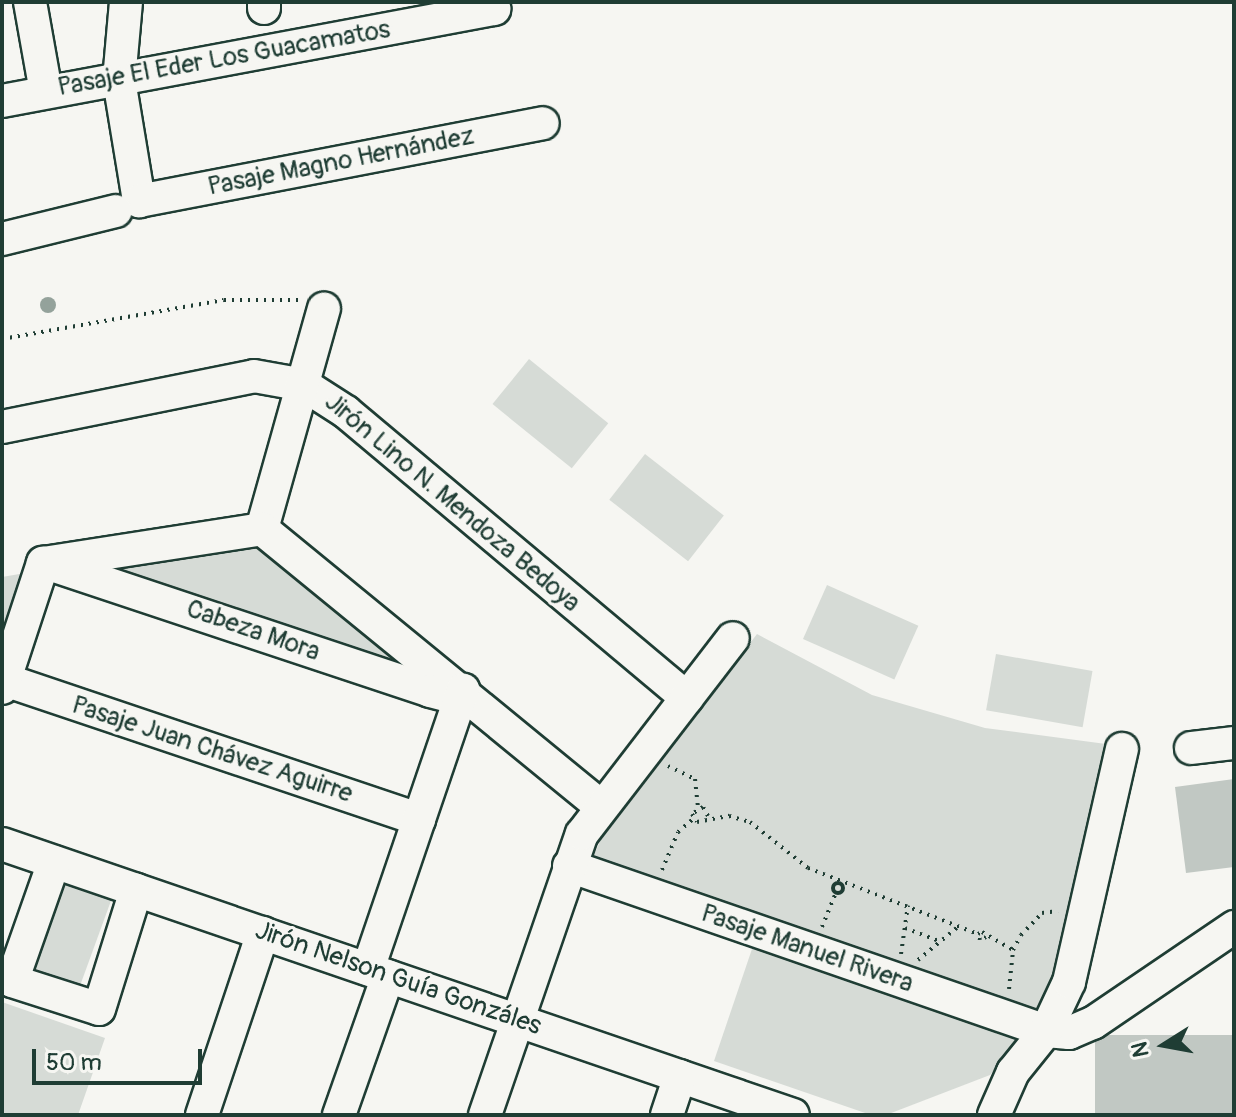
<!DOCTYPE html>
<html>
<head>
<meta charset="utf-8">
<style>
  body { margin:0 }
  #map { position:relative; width:1236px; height:1117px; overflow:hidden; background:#f6f6f2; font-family:Pangolin,sans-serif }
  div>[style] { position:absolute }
  .green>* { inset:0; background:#d6dbd6; transform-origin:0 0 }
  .building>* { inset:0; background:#c1c8c3; transform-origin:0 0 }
  .path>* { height:4px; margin-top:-2px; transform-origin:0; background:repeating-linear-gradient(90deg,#1f3d34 0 2px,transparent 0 8px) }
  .path>.ring { margin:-2px; padding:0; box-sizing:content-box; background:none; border:4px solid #1f3d34; border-radius:50% }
  .roads { filter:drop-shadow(2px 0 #1f3d34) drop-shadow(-2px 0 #1f3d34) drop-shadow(0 2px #1f3d34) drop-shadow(0 -2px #1f3d34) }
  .minor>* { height:32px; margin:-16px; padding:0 16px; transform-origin:16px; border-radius:16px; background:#f6f6f2 }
  .trees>* { width:16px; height:16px; margin:-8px; border-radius:50%; background:#94a29b }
  span { translate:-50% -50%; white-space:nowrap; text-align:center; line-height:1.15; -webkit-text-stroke:6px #f6f6f2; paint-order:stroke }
  .street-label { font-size:26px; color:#1f3d34 }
  .frame { position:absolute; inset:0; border:4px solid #1f3d34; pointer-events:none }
  .north { position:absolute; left:1124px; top:1005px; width:80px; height:80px; -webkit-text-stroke:6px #f6f6f2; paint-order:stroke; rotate:259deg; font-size:22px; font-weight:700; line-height:32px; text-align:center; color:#1f3d34 }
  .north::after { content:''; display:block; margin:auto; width:28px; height:36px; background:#1f3d34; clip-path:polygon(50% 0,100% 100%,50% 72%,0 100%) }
  .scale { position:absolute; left:32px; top:1049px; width:170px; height:36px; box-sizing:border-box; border:4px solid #1f3d34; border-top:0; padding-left:10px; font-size:24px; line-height:28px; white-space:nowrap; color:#1f3d34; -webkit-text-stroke:6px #f6f6f2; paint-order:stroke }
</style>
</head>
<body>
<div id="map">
  <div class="green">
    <i style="left:529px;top:359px;width:102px;height:58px;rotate:39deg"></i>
    <i style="left:645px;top:454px;width:100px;height:58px;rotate:38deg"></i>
    <i style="clip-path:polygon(259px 537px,450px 686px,69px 566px)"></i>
    <i style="clip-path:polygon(31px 572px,2px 660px,2px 577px)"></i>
    <i style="left:827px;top:585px;width:100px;height:59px;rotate:24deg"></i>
    <i style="clip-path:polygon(757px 634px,872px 695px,985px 728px,1106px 744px,1078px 903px,1056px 977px,1034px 1022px,589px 866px,602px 837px)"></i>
    <i style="left:996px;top:654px;width:98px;height:57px;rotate:10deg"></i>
    <i style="left:60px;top:877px;width:56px;height:106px;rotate:20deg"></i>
    <i style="clip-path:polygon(753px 946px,1019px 1038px,990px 1075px,886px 1115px,871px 1115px,714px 1061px)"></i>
    <i style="clip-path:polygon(2px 1002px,105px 1038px,78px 1115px,2px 1115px)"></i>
  </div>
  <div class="building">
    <i style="clip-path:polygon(1234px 779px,1234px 867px,1186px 873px,1175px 787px)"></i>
    <i style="left:1234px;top:1035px;width:80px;height:139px;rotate:90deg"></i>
  </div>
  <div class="path">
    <i style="left:2px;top:339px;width:225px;rotate:-10deg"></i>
    <i style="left:224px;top:300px;width:76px"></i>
    <i style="left:668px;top:766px;width:30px;rotate:26deg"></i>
    <i style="left:695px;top:779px;width:28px;rotate:84deg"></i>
    <i style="left:708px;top:816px;width:10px;rotate:-119deg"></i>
    <i style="left:703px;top:807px;width:13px;rotate:148deg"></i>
    <i style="left:692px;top:814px;width:9px;rotate:58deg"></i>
    <i style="left:697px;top:822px;width:33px;rotate:-11deg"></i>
    <i style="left:729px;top:816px;width:22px;rotate:16deg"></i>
    <i style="left:750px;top:822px;width:74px;rotate:38.4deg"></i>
    <i style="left:808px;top:868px;width:182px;rotate:21.2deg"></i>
    <i style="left:662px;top:870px;width:41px;rotate:-67.2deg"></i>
    <i style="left:678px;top:832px;width:20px;rotate:-41deg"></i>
    <i class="ring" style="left:833px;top:883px;width:6px;height:6px"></i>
    <i style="left:822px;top:927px;width:37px;rotate:-68deg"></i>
    <i style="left:905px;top:928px;width:36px;rotate:21deg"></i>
    <i style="left:986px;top:937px;width:7px;rotate:153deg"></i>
    <i style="left:980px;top:940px;width:6px;rotate:-108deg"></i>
    <i style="left:978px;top:934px;width:4px;rotate:-27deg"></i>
    <i style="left:982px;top:932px;width:36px;rotate:30deg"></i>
    <i style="left:901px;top:954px;width:49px;rotate:-81.9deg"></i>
    <i style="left:918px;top:960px;width:53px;rotate:-39.7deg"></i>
    <i style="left:1009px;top:989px;width:39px;rotate:-84deg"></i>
    <i style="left:1013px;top:950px;width:17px;rotate:-62deg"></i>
    <i style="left:1021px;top:935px;width:30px;rotate:-46deg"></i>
    <i style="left:1042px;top:913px;width:16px;rotate:-7deg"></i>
  </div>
  <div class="roads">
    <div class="minor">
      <i style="left:30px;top:2px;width:91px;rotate:79.9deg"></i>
      <i style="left:126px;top:2px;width:78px;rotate:95.1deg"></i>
      <i style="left:119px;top:80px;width:123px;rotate:80.6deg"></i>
      <i style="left:139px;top:201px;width:411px;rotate:-10.9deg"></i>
      <i style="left:264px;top:8px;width:6px;rotate:-90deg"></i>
      <i style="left:2px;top:101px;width:501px;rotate:-10.59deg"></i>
      <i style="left:2px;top:239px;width:117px;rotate:-13.8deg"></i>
      <i style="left:2px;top:427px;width:257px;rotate:-11.4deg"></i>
      <i style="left:254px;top:376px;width:51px;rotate:10.2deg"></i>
      <i style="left:304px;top:385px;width:50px;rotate:32.7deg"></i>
      <i style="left:346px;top:412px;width:445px;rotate:40deg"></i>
      <i style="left:262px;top:529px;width:229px;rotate:-74.3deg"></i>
      <i style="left:43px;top:563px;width:222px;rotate:-8.8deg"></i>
      <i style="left:262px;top:529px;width:438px;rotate:39.3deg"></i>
      <i style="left:52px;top:565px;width:398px;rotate:18.4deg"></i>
      <i style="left:430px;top:691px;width:16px;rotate:14deg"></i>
      <i style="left:446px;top:695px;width:18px;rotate:-16deg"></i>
      <i style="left:5px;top:680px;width:437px;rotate:18.6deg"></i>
      <i style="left:2px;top:688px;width:132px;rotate:-71.8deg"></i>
      <i style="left:1191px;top:748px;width:43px;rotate:-6.6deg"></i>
      <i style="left:2px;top:844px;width:836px;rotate:18.91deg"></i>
      <i style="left:54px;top:862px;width:126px;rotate:109.4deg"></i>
      <i style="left:12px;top:981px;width:91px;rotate:17.8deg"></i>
      <i style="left:99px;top:1009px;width:125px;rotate:-72.7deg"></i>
      <i style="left:569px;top:866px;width:505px;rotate:19.08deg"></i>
      <i style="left:1046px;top:1031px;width:23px;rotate:5deg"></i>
      <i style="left:1069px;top:1033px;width:26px;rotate:-23deg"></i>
      <i style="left:1093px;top:1023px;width:171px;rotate:-34.2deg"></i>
      <i style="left:368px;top:969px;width:295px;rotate:-71.2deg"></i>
      <i style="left:202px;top:1115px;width:192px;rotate:-71.5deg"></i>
      <i style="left:339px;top:1115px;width:147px;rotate:-70.6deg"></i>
      <i style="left:485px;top:1115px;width:297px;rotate:-71deg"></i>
      <i style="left:582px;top:834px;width:247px;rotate:-52.4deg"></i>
      <i style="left:667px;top:1115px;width:41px;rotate:-71.6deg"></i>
      <i style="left:994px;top:1115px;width:47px;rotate:-66.2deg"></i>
      <i style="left:1013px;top:1072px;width:53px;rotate:-51.2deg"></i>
      <i style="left:1046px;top:1031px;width:54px;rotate:-64.9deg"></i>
      <i style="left:1069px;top:982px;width:239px;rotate:-77.2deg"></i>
    </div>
  </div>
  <div class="trees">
    <i style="left:48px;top:305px"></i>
  </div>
  <div class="street-label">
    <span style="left:224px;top:59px;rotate:-10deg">Pasaje El Eder Los Guacamatos</span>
    <span style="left:341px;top:162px;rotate:-11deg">Pasaje Magno Hernández</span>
    <span style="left:452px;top:503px;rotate:40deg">Jirón Lino N. Mendoza Bedoya</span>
    <span style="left:253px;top:631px;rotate:19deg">Cabeza Mora</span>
    <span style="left:212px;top:750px;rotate:18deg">Pasaje Juan Chávez Aguirre</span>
    <span style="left:807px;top:949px;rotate:19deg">Pasaje Manuel Rivera</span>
    <span style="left:398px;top:979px;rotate:19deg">Jirón Nelson Guía Gonzáles</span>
  </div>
  <div class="frame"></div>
  <div class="north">N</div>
  <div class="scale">50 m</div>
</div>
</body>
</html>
